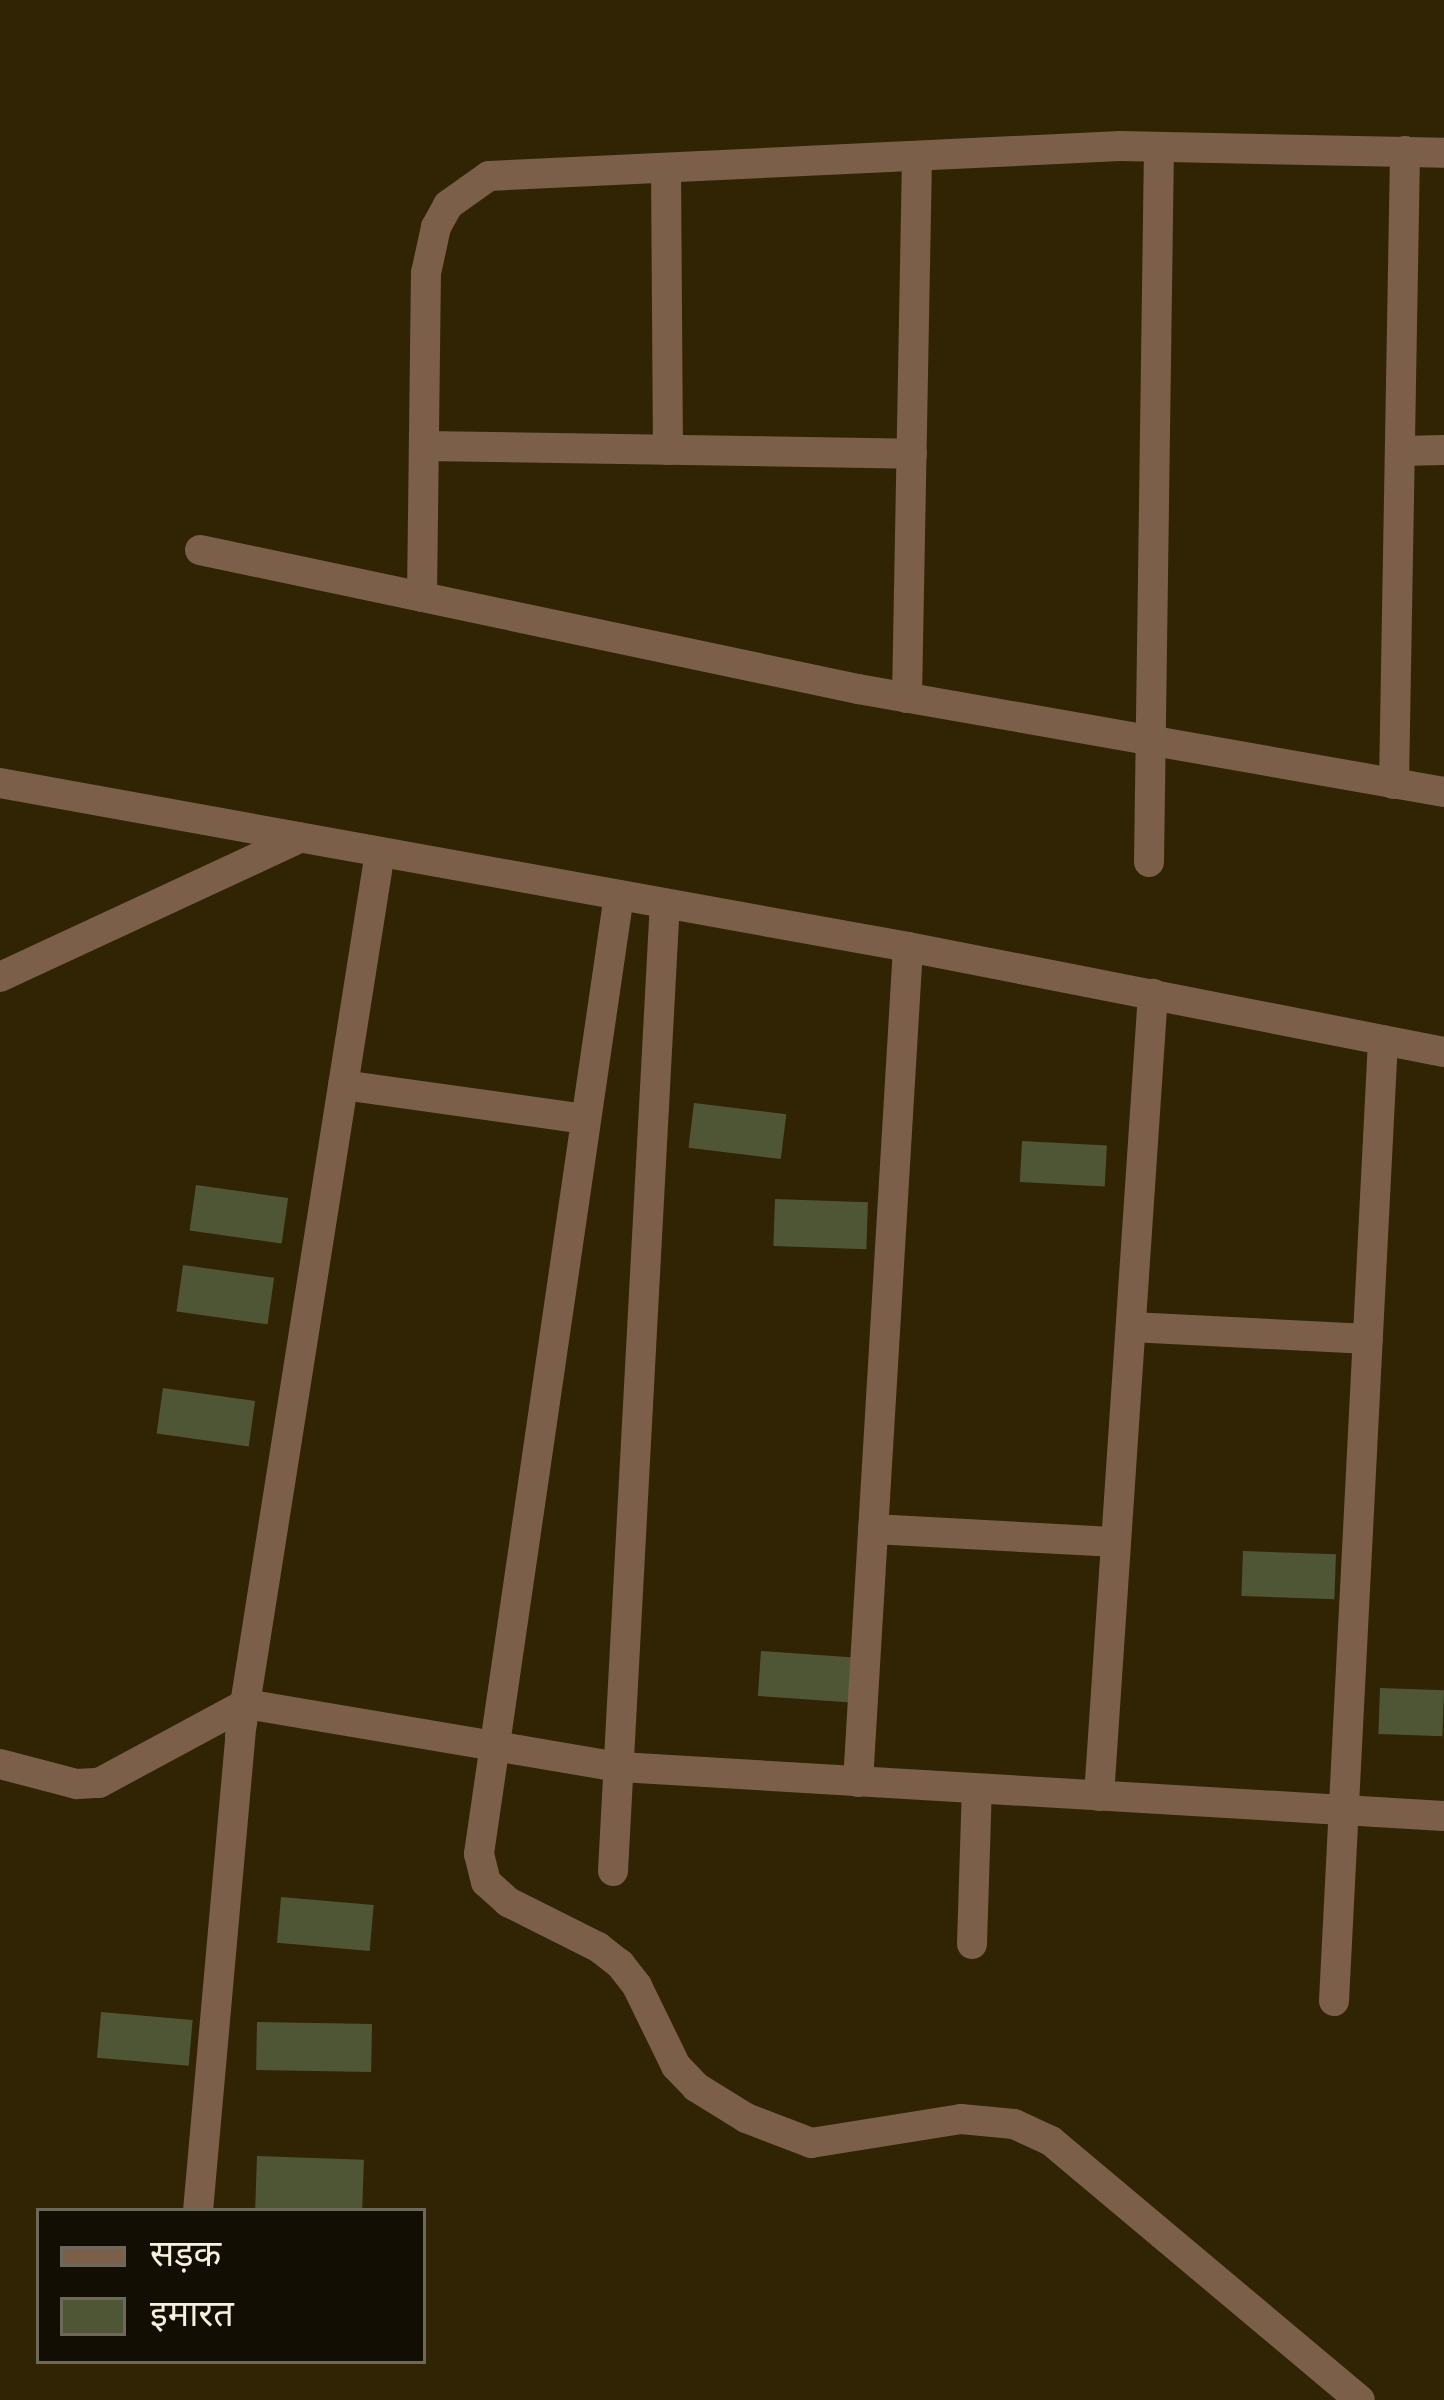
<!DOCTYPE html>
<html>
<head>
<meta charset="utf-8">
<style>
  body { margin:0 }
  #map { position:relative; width:1444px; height:2400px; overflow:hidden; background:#302404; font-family:Ubuntu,"Noto Sans Devanagari",sans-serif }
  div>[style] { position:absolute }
  .building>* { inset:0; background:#4f5636; transform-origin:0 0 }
  .minor>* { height:30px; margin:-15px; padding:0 15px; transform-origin:15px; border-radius:15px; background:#7b5f48 }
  span { translate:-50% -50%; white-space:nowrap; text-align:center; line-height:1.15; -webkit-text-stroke:12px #130e03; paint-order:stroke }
  .legend { position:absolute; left:36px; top:2208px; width:390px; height:156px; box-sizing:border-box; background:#130e03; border:3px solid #6e685b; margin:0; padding:15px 21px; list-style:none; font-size:36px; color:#f7f0de }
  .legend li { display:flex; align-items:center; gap:24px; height:60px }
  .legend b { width:60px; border:3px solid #6e685b }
</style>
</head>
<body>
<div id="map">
  <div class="building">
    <i style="left:694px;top:1103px;width:93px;height:45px;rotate:7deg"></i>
    <i style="left:1022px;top:1141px;width:85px;height:41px;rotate:3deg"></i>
    <i style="left:196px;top:1185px;width:93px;height:46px;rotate:8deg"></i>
    <i style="left:775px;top:1199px;width:93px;height:47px;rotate:2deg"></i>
    <i style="left:183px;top:1265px;width:92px;height:47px;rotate:8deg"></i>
    <i style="left:163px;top:1388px;width:93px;height:46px;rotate:8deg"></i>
    <i style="left:1243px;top:1551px;width:93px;height:45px;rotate:2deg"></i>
    <i style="left:761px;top:1651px;width:93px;height:45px;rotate:4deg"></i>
    <i style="left:1380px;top:1688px;width:64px;height:46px;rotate:2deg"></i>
    <i style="left:281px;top:1897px;width:93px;height:46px;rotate:5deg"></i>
    <i style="left:101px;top:2012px;width:92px;height:46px;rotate:5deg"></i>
    <i style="left:257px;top:2022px;width:115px;height:48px;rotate:1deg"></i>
    <i style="left:257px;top:2156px;width:107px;height:55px;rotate:2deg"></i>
  </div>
  <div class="minor">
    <i style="left:666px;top:168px;width:282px;rotate:89.6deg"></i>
    <i style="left:424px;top:446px;width:488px;rotate:0.9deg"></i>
    <i style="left:1400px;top:451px;width:44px;rotate:-1.3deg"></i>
    <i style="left:200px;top:550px;width:673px;rotate:11.93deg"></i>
    <i style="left:858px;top:689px;width:595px;rotate:9.97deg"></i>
    <i style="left:422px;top:597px;width:324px;rotate:-89.3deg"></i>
    <i style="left:426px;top:273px;width:47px;rotate:-77.7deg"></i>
    <i style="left:436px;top:227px;width:25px;rotate:-61deg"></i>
    <i style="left:448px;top:205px;width:50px;rotate:-35.3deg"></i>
    <i style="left:489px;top:176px;width:632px;rotate:-2.72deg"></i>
    <i style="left:1120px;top:146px;width:324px;rotate:1.2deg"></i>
    <i style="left:907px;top:698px;width:542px;rotate:-88.94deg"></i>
    <i style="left:0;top:783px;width:923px;rotate:10.24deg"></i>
    <i style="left:908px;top:947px;width:546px;rotate:11.08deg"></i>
    <i style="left:1394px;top:784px;width:633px;rotate:-89deg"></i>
    <i style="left:1149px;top:862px;width:715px;rotate:-89.2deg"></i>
    <i style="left:619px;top:895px;width:969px;rotate:98.31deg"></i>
    <i style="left:479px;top:1854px;width:29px;rotate:76deg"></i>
    <i style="left:486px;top:1882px;width:30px;rotate:42deg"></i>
    <i style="left:508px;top:1902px;width:101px;rotate:26.6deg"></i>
    <i style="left:598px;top:1947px;width:28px;rotate:38deg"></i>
    <i style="left:620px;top:1964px;width:28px;rotate:52deg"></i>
    <i style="left:637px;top:1986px;width:89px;rotate:64deg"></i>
    <i style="left:676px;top:2066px;width:29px;rotate:46deg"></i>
    <i style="left:696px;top:2087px;width:59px;rotate:31.8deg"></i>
    <i style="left:746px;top:2118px;width:70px;rotate:21deg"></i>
    <i style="left:811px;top:2143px;width:152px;rotate:-9.1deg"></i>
    <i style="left:961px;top:2119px;width:53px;rotate:5.4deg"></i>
    <i style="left:1014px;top:2124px;width:41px;rotate:24.7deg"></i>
    <i style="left:1051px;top:2141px;width:403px;rotate:40deg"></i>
    <i style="left:0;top:977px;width:331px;rotate:-24.9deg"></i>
    <i style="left:343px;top:1085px;width:245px;rotate:8deg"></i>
    <i style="left:1131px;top:1327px;width:237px;rotate:2.9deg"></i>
    <i style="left:873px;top:1529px;width:243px;rotate:3.1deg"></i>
    <i style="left:0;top:1764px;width:80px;rotate:14.6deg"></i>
    <i style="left:77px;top:1784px;width:22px;rotate:-3deg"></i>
    <i style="left:99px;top:1783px;width:167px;rotate:-28.3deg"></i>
    <i style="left:246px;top:1704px;width:379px;rotate:9.6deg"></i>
    <i style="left:620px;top:1767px;width:825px;rotate:3.4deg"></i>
    <i style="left:858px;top:1782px;width:836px;rotate:-86.57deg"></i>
    <i style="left:1099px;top:1796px;width:804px;rotate:-86.15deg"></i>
    <i style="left:613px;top:1871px;width:969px;rotate:-86.93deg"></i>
    <i style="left:972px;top:1944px;width:155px;rotate:-88.2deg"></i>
    <i style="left:1334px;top:2001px;width:962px;rotate:-87.08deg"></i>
    <i style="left:198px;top:2211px;width:477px;rotate:-84.9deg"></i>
    <i style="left:240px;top:1736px;width:895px;rotate:-81deg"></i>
  </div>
  <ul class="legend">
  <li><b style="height:15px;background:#7b5f48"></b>सड़क</li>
  <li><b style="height:33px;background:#4f5636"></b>इमारत</li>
  </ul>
</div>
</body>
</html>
